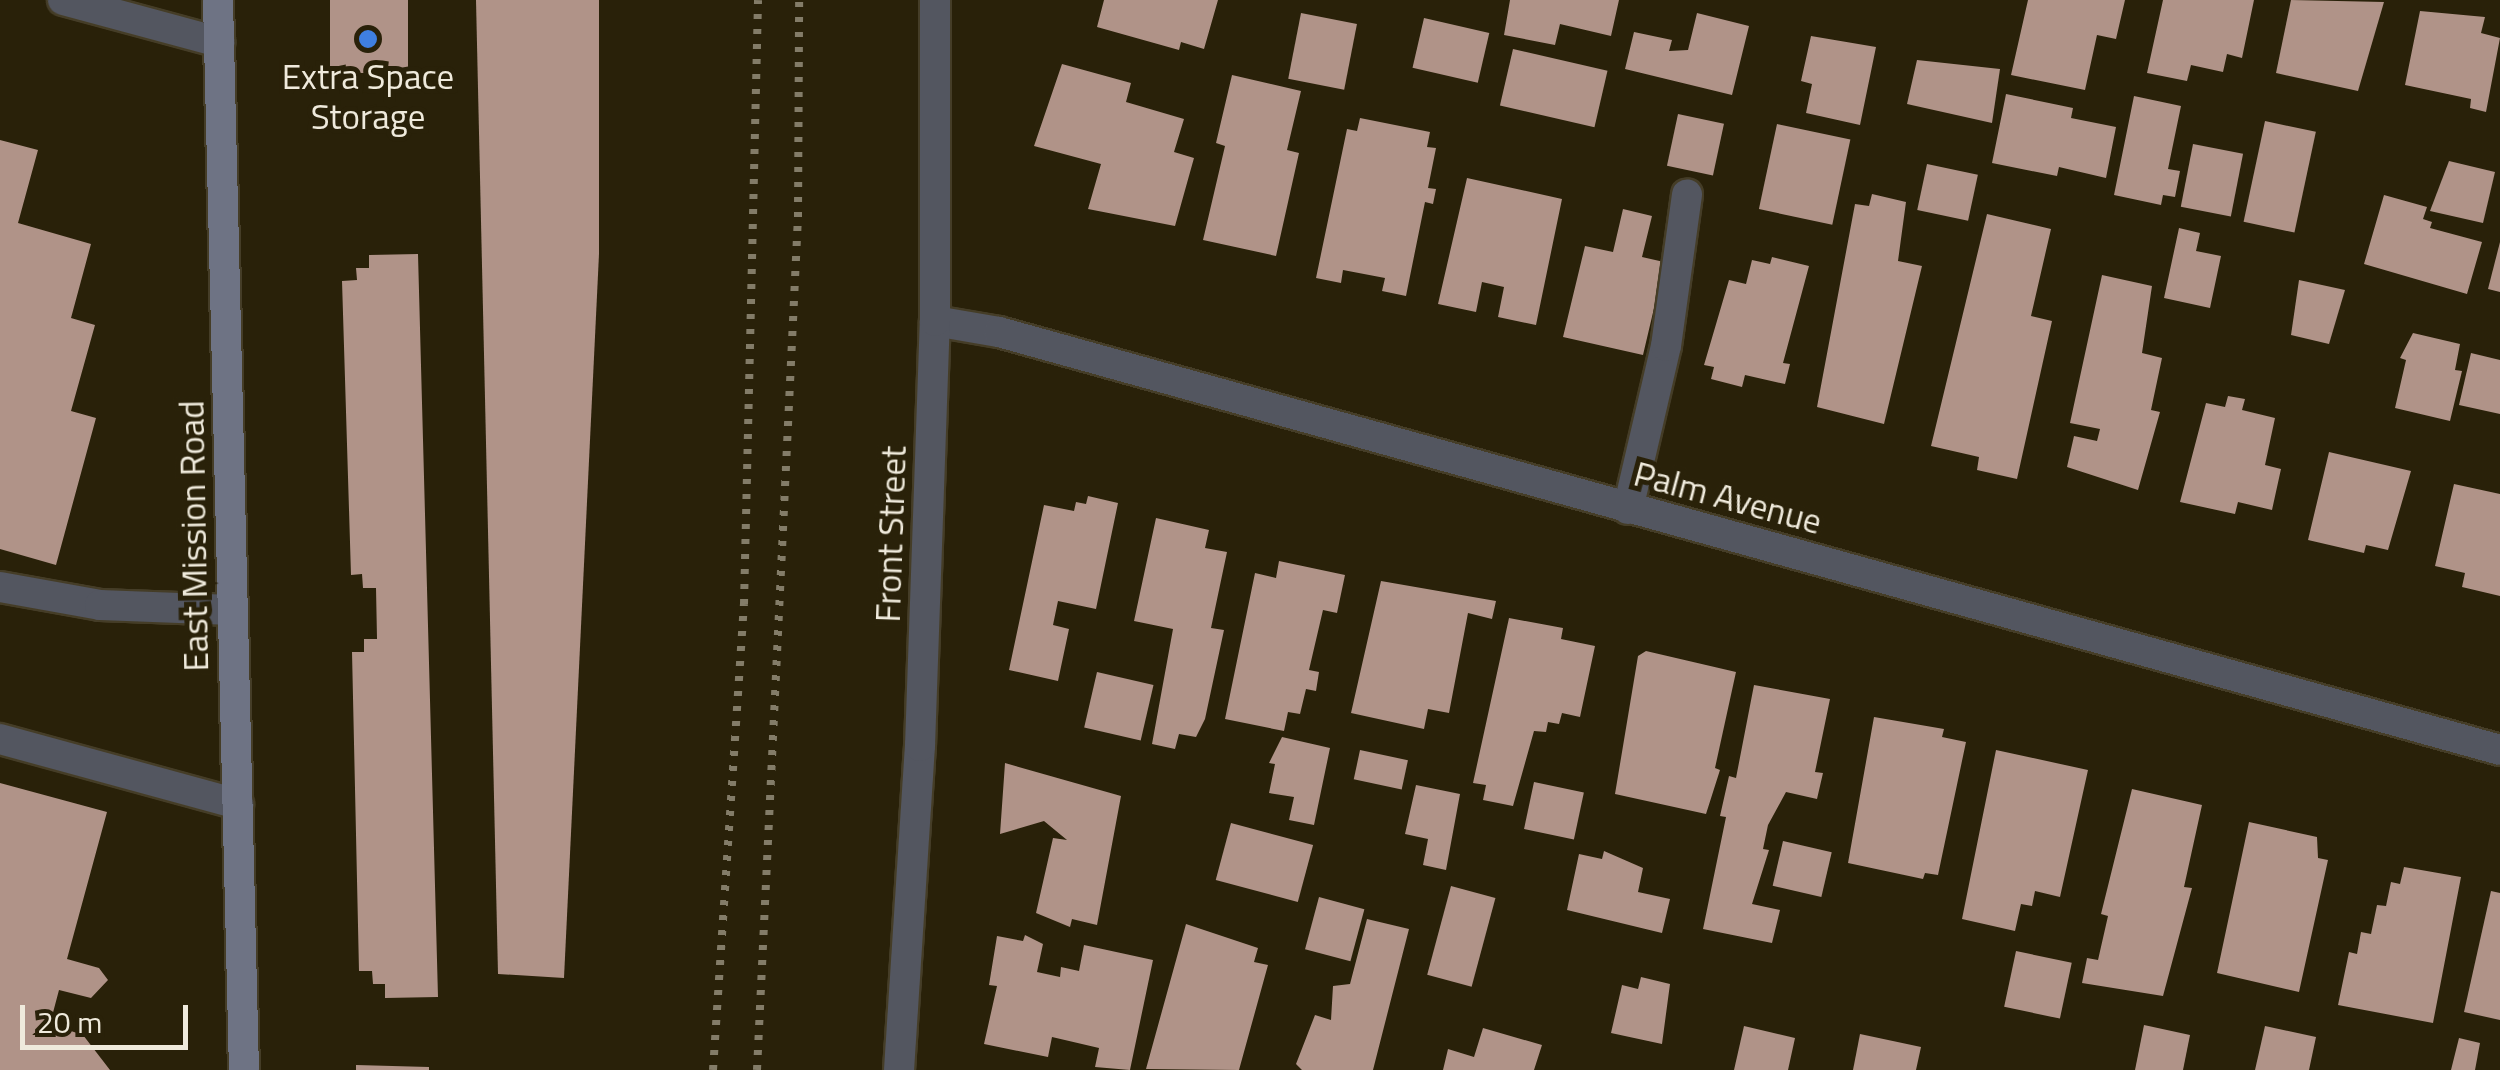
<!DOCTYPE html>
<html>
<head>
<meta charset="utf-8">
<style>
  body { margin:0 }
  #map { position:relative; width:2500px; height:1070px; overflow:hidden; background:#292109; font-family:"Titillium Web",sans-serif }
  div>[style] { position:absolute }
  .building>* { inset:0; background:#b09388; transform-origin:0 0 }
  .roads { filter:drop-shadow(2px 0 #453d27) drop-shadow(-2px 0 #453d27) drop-shadow(0 2px #453d27) drop-shadow(0 -2px #453d27) }
  .service>* { height:30px; margin:-15px; padding:0 15px; transform-origin:15px; border-radius:15px; background:#535660 }
  .minor>* { height:30px; margin:-15px; padding:0 15px; transform-origin:15px; border-radius:15px; background:#535660 }
  .tertiary>* { height:30px; margin:-15px; padding:0 15px; transform-origin:15px; border-radius:15px; background:#535660 }
  .secondary>* { height:30px; margin:-15px; padding:0 15px; transform-origin:15px; border-radius:15px; background:#6e7384 }
  .rail>* { height:8px; margin-top:-4px; transform-origin:0; background:repeating-linear-gradient(90deg,#837c68 0 5px,transparent 0 15px) }
  .dots>* { width:28px; height:28px; translate:-50% -50%; box-sizing:border-box; border:5px solid #292109; border-radius:50% }
  span { translate:-50% -50%; white-space:nowrap; text-align:center; line-height:1.15; -webkit-text-stroke:10px #292109; paint-order:stroke }
  .poi-label { font-size:35px; color:#efeadc }
  .street-label { font-size:35px; color:#efeadc }
  .scale { position:absolute; left:20px; top:1005px; width:168px; height:45px; box-sizing:border-box; border:5px solid #efeadc; border-top:0; padding-left:12px; font-size:30px; line-height:35px; white-space:nowrap; color:#efeadc; -webkit-text-stroke:8px #292109; paint-order:stroke }
</style>
</head>
<body>
<div id="map">
  <div class="building">
    <i style="left:330px;top:0;width:78px;height:73px"></i>
    <i style="clip-path:polygon(476px 0,599px 0,599px 254px,564px 978px,498px 974px)"></i>
    <i style="clip-path:polygon(1104px 0,1218px 0,1204px 49px,1181px 42px,1179px 50px,1097px 27px)"></i>
    <i style="clip-path:polygon(1510px 0,1619px 0,1611px 36px,1560px 24px,1555px 45px,1504px 35px)"></i>
    <i style="clip-path:polygon(2028px 0,2125px 0,2116px 39px,2097px 35px,2085px 90px,2011px 75px)"></i>
    <i style="clip-path:polygon(2163px 0,2254px 0,2242px 58px,2227px 54px,2223px 72px,2191px 65px,2187px 81px,2147px 73px)"></i>
    <i style="clip-path:polygon(2291px 0,2384px 2px,2358px 91px,2276px 73px)"></i>
    <i style="clip-path:polygon(2420px 11px,2485px 17px,2481px 33px,2500px 38px,2486px 112px,2470px 108px,2471px 99px,2405px 85px)"></i>
    <i style="left:1301px;top:13px;width:57px;height:67px;rotate:11deg"></i>
    <i style="clip-path:polygon(1697px 13px,1749px 26px,1732px 95px,1625px 69px,1634px 32px,1672px 40px,1669px 51px,1688px 50px)"></i>
    <i style="left:1424px;top:18px;width:67px;height:51px;rotate:13deg"></i>
    <i style="clip-path:polygon(1811px 36px,1876px 47px,1860px 125px,1806px 113px,1812px 84px,1801px 81px)"></i>
    <i style="left:1513px;top:49px;width:97px;height:58px;rotate:13deg"></i>
    <i style="clip-path:polygon(1917px 60px,2000px 69px,1992px 123px,1907px 104px)"></i>
    <i style="clip-path:polygon(1062px 64px,1131px 83px,1126px 102px,1184px 119px,1174px 152px,1194px 158px,1175px 226px,1088px 209px,1101px 164px,1034px 146px)"></i>
    <i style="clip-path:polygon(1232px 75px,1301px 91px,1287px 150px,1299px 153px,1276px 256px,1203px 240px,1225px 146px,1216px 143px)"></i>
    <i style="clip-path:polygon(2006px 94px,2073px 108px,2071px 118px,2116px 127px,2106px 178px,2059px 167px,2057px 176px,1992px 163px)"></i>
    <i style="clip-path:polygon(2134px 96px,2181px 106px,2168px 169px,2180px 171px,2175px 197px,2163px 195px,2161px 205px,2114px 195px)"></i>
    <i style="left:1678px;top:114px;width:47px;height:53px;rotate:12deg"></i>
    <i style="clip-path:polygon(1360px 118px,1430px 132px,1427px 147px,1436px 148px,1428px 188px,1436px 189px,1433px 204px,1425px 202px,1406px 296px,1382px 291px,1385px 278px,1343px 270px,1341px 283px,1316px 278px,1347px 129px,1357px 131px)"></i>
    <i style="left:2265px;top:121px;width:52px;height:103px;rotate:12deg"></i>
    <i style="left:1777px;top:124px;width:75px;height:87px;rotate:12deg"></i>
    <i style="clip-path:polygon(0 140px,38px 150px,18px 223px,91px 244px,71px 318px,95px 325px,71px 411px,96px 418px,56px 565px,0 549px)"></i>
    <i style="left:2193px;top:144px;width:51px;height:64px;rotate:11deg"></i>
    <i style="clip-path:polygon(2449px 161px,2495px 172px,2483px 223px,2430px 211px)"></i>
    <i style="left:1927px;top:164px;width:52px;height:47px;rotate:12deg"></i>
    <i style="clip-path:polygon(1467px 178px,1562px 199px,1536px 325px,1498px 317px,1504px 287px,1482px 282px,1476px 312px,1438px 304px)"></i>
    <i style="clip-path:polygon(1872px 194px,1906px 202px,1898px 261px,1922px 266px,1884px 424px,1817px 407px,1855px 204px,1869px 206px)"></i>
    <i style="clip-path:polygon(2384px 195px,2427px 207px,2423px 219px,2432px 222px,2430px 228px,2482px 242px,2467px 294px,2364px 264px)"></i>
    <i style="clip-path:polygon(1623px 209px,1652px 216px,1642px 257px,1664px 262px,1661px 305px,1655px 304px,1643px 355px,1563px 337px,1585px 246px,1613px 252px)"></i>
    <i style="clip-path:polygon(1987px 214px,2051px 229px,2031px 316px,2052px 321px,2017px 479px,1977px 470px,1979px 457px,1931px 446px)"></i>
    <i style="clip-path:polygon(2179px 228px,2200px 233px,2196px 251px,2221px 256px,2210px 308px,2164px 298px)"></i>
    <i style="clip-path:polygon(2500px 242px,2500px 292px,2488px 289px)"></i>
    <i style="clip-path:polygon(418px 254px,438px 997px,385px 998px,385px 984px,373px 984px,372px 971px,359px 971px,352px 652px,364px 652px,364px 639px,377px 639px,376px 588px,363px 588px,362px 574px,351px 575px,342px 281px,357px 280px,356px 268px,369px 268px,369px 255px)"></i>
    <i style="clip-path:polygon(1772px 257px,1809px 266px,1783px 363px,1790px 364px,1785px 384px,1745px 375px,1742px 387px,1711px 379px,1714px 367px,1704px 365px,1729px 280px,1746px 284px,1752px 260px,1770px 264px)"></i>
    <i style="clip-path:polygon(2102px 275px,2152px 286px,2142px 353px,2162px 358px,2151px 410px,2160px 412px,2138px 490px,2067px 467px,2074px 436px,2097px 441px,2100px 429px,2070px 423px)"></i>
    <i style="clip-path:polygon(2299px 280px,2345px 290px,2329px 344px,2291px 335px)"></i>
    <i style="clip-path:polygon(2413px 333px,2460px 344px,2455px 370px,2462px 371px,2450px 421px,2395px 408px,2406px 360px,2400px 358px)"></i>
    <i style="clip-path:polygon(2471px 353px,2500px 360px,2500px 414px,2459px 405px)"></i>
    <i style="clip-path:polygon(2228px 396px,2245px 399px,2242px 410px,2275px 418px,2265px 465px,2281px 469px,2272px 510px,2238px 502px,2235px 514px,2180px 502px,2206px 403px,2225px 407px)"></i>
    <i style="clip-path:polygon(2329px 452px,2411px 471px,2388px 550px,2366px 545px,2364px 553px,2308px 540px)"></i>
    <i style="clip-path:polygon(2454px 484px,2500px 494px,2500px 596px,2462px 587px,2465px 573px,2435px 566px)"></i>
    <i style="clip-path:polygon(1088px 496px,1118px 503px,1096px 609px,1058px 601px,1053px 625px,1069px 629px,1058px 681px,1009px 670px,1044px 505px,1074px 511px,1076px 502px,1086px 504px)"></i>
    <i style="clip-path:polygon(1156px 518px,1209px 530px,1205px 548px,1227px 552px,1211px 628px,1224px 630px,1205px 719px,1196px 737px,1179px 734px,1175px 749px,1152px 744px,1173px 629px,1134px 621px)"></i>
    <i style="clip-path:polygon(1279px 561px,1345px 575px,1337px 613px,1323px 610px,1309px 670px,1319px 672px,1316px 691px,1306px 689px,1300px 714px,1288px 712px,1284px 731px,1225px 719px,1255px 573px,1276px 578px)"></i>
    <i style="clip-path:polygon(1381px 581px,1496px 601px,1492px 619px,1468px 613px,1449px 713px,1428px 709px,1424px 729px,1351px 713px)"></i>
    <i style="clip-path:polygon(1509px 618px,1563px 628px,1561px 639px,1595px 646px,1580px 717px,1562px 713px,1559px 724px,1548px 722px,1546px 732px,1534px 731px,1513px 806px,1483px 800px,1486px 785px,1473px 783px)"></i>
    <i style="clip-path:polygon(1646px 651px,1736px 672px,1715px 768px,1720px 770px,1706px 814px,1615px 794px,1638px 656px)"></i>
    <i style="left:1097px;top:672px;width:58px;height:57px;rotate:13deg"></i>
    <i style="clip-path:polygon(1754px 685px,1830px 699px,1815px 772px,1823px 773px,1817px 799px,1786px 792px,1768px 825px,1763px 849px,1769px 850px,1752px 904px,1780px 910px,1772px 943px,1703px 929px,1726px 817px,1720px 816px,1729px 776px,1736px 778px)"></i>
    <i style="clip-path:polygon(1874px 717px,1944px 729px,1942px 737px,1966px 742px,1938px 875px,1925px 873px,1923px 879px,1848px 863px)"></i>
    <i style="clip-path:polygon(1282px 737px,1330px 748px,1314px 825px,1289px 820px,1294px 797px,1269px 793px,1275px 764px,1269px 763px)"></i>
    <i style="left:1360px;top:750px;width:49px;height:30px;rotate:12deg"></i>
    <i style="clip-path:polygon(1996px 750px,2088px 770px,2060px 897px,2035px 891px,2032px 906px,2021px 904px,2015px 931px,1962px 919px)"></i>
    <i style="clip-path:polygon(1005px 763px,1121px 796px,1097px 925px,1072px 919px,1070px 927px,1036px 913px,1053px 838px,1067px 840px,1044px 821px,1000px 834px)"></i>
    <i style="left:1534px;top:782px;width:51px;height:48px;rotate:12deg"></i>
    <i style="clip-path:polygon(0 783px,107px 812px,67px 959px,99px 968px,108px 980px,91px 998px,59px 990px,50px 1024px,83px 1035px,110px 1070px,0 1070px)"></i>
    <i style="clip-path:polygon(1416px 785px,1460px 794px,1446px 870px,1423px 865px,1428px 839px,1405px 834px)"></i>
    <i style="clip-path:polygon(2132px 789px,2202px 805px,2184px 887px,2192px 888px,2163px 996px,2082px 983px,2087px 958px,2098px 960px,2108px 916px,2101px 914px)"></i>
    <i style="clip-path:polygon(2249px 822px,2317px 837px,2318px 858px,2328px 860px,2299px 992px,2217px 973px)"></i>
    <i style="left:1231px;top:823px;width:85px;height:59px;rotate:15deg"></i>
    <i style="left:1783px;top:841px;width:50px;height:46px;rotate:13deg"></i>
    <i style="clip-path:polygon(1604px 851px,1643px 868px,1638px 892px,1670px 899px,1662px 933px,1567px 910px,1579px 854px,1602px 859px)"></i>
    <i style="clip-path:polygon(2404px 867px,2461px 877px,2433px 1023px,2338px 1005px,2349px 952px,2357px 954px,2361px 932px,2371px 934px,2377px 905px,2386px 906px,2391px 882px,2400px 884px)"></i>
    <i style="left:1451px;top:886px;width:46px;height:92px;rotate:15deg"></i>
    <i style="clip-path:polygon(2491px 891px,2500px 893px,2500px 1020px,2464px 1012px)"></i>
    <i style="left:1319px;top:897px;width:47px;height:54px;rotate:15deg"></i>
    <i style="clip-path:polygon(1367px 919px,1409px 929px,1373px 1070px,1302px 1070px,1296px 1064px,1315px 1015px,1331px 1020px,1333px 986px,1350px 984px)"></i>
    <i style="clip-path:polygon(1186px 924px,1258px 948px,1254px 962px,1268px 965px,1239px 1070px,1146px 1069px)"></i>
    <i style="clip-path:polygon(1025px 935px,1043px 944px,1037px 972px,1060px 977px,1061px 967px,1079px 971px,1084px 945px,1153px 960px,1130px 1070px,1095px 1067px,1099px 1048px,1052px 1037px,1048px 1057px,984px 1044px,997px 986px,989px 985px,997px 936px,1023px 941px)"></i>
    <i style="left:2016px;top:951px;width:57px;height:57px;rotate:12deg"></i>
    <i style="clip-path:polygon(1641px 977px,1670px 984px,1662px 1044px,1611px 1033px,1622px 985px,1638px 989px)"></i>
    <i style="clip-path:polygon(2144px 1025px,2190px 1035px,2183px 1070px,2135px 1070px)"></i>
    <i style="clip-path:polygon(1744px 1026px,1795px 1038px,1788px 1070px,1734px 1070px)"></i>
    <i style="clip-path:polygon(2265px 1026px,2316px 1037px,2309px 1070px,2255px 1070px)"></i>
    <i style="clip-path:polygon(1483px 1028px,1542px 1045px,1534px 1070px,1443px 1070px,1448px 1049px,1474px 1057px)"></i>
    <i style="clip-path:polygon(1860px 1034px,1921px 1047px,1916px 1070px,1853px 1070px)"></i>
    <i style="clip-path:polygon(2459px 1038px,2480px 1043px,2475px 1070px,2451px 1070px)"></i>
    <i style="clip-path:polygon(356px 1065px,429px 1067px,429px 1070px,356px 1070px)"></i>
  </div>
  <div class="roads">
    <div class="service">
      <i style="left:1628px;top:509px;width:167px;rotate:-76.9deg"></i>
      <i style="left:1666px;top:346px;width:153px;rotate:-82.1deg"></i>
      <i style="left:0;top:587px;width:102px;rotate:10.2deg"></i>
      <i style="left:100px;top:605px;width:132px;rotate:2.2deg"></i>
      <i style="left:0;top:739px;width:247px;rotate:15.3deg"></i>
    </div>
    <div class="minor">
      <i style="left:935px;top:321px;width:65px;rotate:9.8deg"></i>
      <i style="left:999px;top:332px;width:1558px;rotate:15.56deg"></i>
      <i style="left:899px;top:1070px;width:325px;rotate:-86.3deg"></i>
      <i style="left:920px;top:746px;width:425px;rotate:-88deg"></i>
      <i style="left:935px;top:321px;width:321px;rotate:-90deg"></i>
    </div>
    <div class="tertiary">
      <i style="left:63px;top:0;width:162px;rotate:15.1deg"></i>
    </div>
    <div class="secondary">
      <i style="left:218px;top:0;width:1070px;rotate:88.61deg"></i>
    </div>
  </div>
  <div class="rail">
    <i style="left:713px;top:1070px;width:467px;rotate:-86.2deg"></i>
    <i style="left:744px;top:604px;width:604px;rotate:-88.67deg"></i>
    <i style="left:757px;top:1070px;width:854px;rotate:-87.25deg"></i>
    <i style="left:798px;top:217px;width:217px;rotate:-89.7deg"></i>
  </div>
  <div class="dots">
    <i style="left:368px;top:39px;background:#3f7fe0"></i>
  </div>
  <div class="poi-label">
    <span style="left:368px;top:96px">Extra Space<br>Storage</span>
  </div>
  <div class="street-label">
    <span style="left:1728px;top:497px;rotate:15deg">Palm Avenue</span>
    <span style="left:890px;top:534px;rotate:-88deg">Front Street</span>
    <span style="left:193px;top:536px;rotate:-91deg">East Mission Road</span>
  </div>
  <div class="scale">20 m</div>
</div>
</body>
</html>
